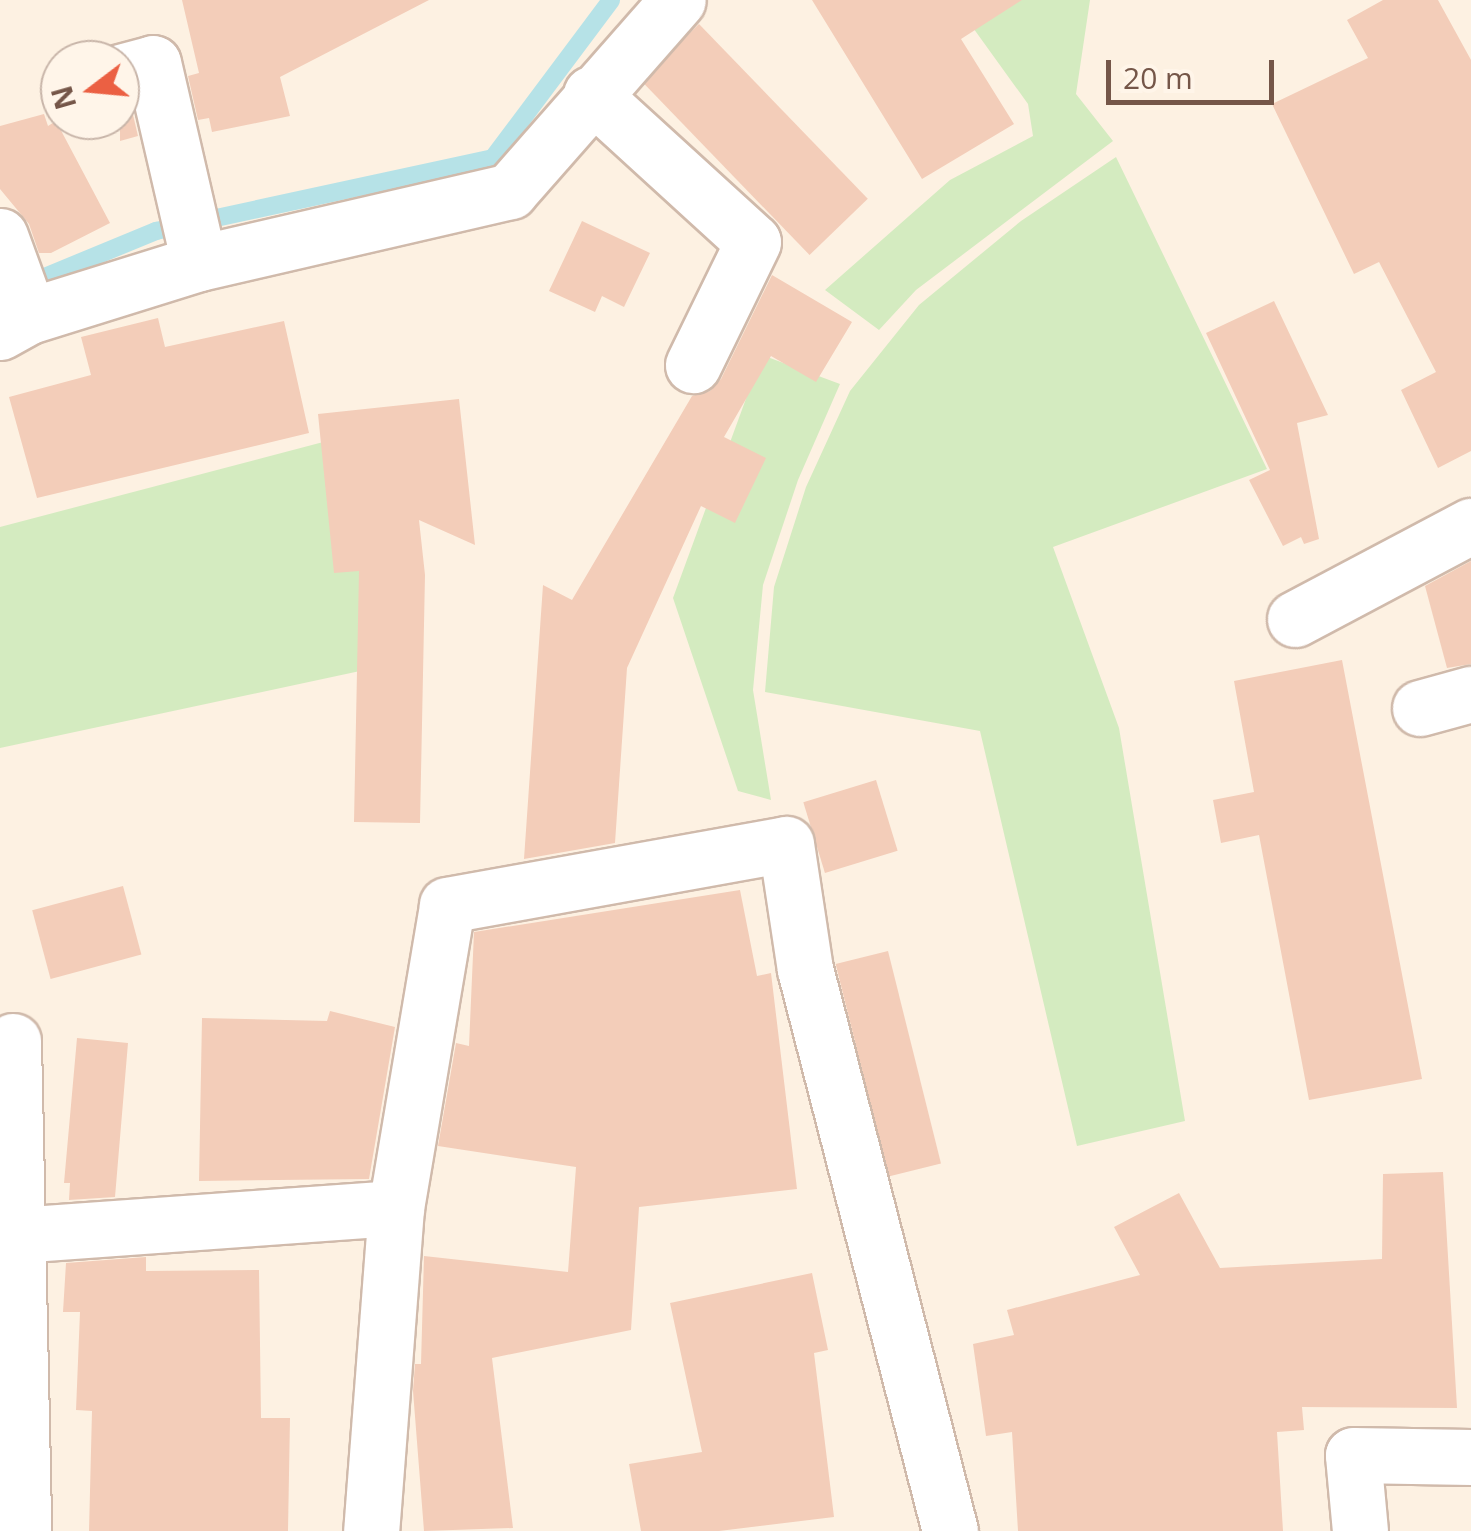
<!DOCTYPE html>
<html>
<head>
<meta charset="utf-8">
<style>
  body { margin:0 }
  #map { position:relative; width:1471px; height:1531px; overflow:hidden; background:#fdf1e2; font-family:"Open Sans",sans-serif }
  div>[style] { position:absolute }
  .green>* { inset:0; background:#d4ebc0 }
  .stream>* { height:18px; margin:-9px; padding:0 9px; transform-origin:9px; border-radius:9px; background:#b6e2e7 }
  .building>* { inset:0; background:#f3cdb9; transform-origin:0 0 }
  .roads { filter:drop-shadow(2px 0 #d0baab) drop-shadow(-2px 0 #d0baab) drop-shadow(0 2px #d0baab) drop-shadow(0 -2px #d0baab) }
  .street>* { height:55px; margin:-27.5px; padding:0 27.5px; transform-origin:27.5px; border-radius:27.5px; background:#fff }
  span { translate:-50% -50%; white-space:nowrap; text-align:center; line-height:1.15; -webkit-text-stroke:10px #fff5e9; paint-order:stroke }
  .north { position:absolute; left:40px; top:40px; width:100px; height:100px; box-sizing:border-box; background:#fff5e9; border:2px solid #c8b5a9; border-radius:50%; rotate:254deg; font-size:28px; font-weight:700; line-height:40px; text-align:center; color:#755648 }
  .north::after { content:''; display:block; margin:auto; width:35px; height:45px; background:#eb6043; clip-path:polygon(50% 0,100% 100%,50% 72%,0 100%) }
  .scale { position:absolute; left:1106px; top:60px; width:168px; height:45px; box-sizing:border-box; border:5px solid #755648; border-top:0; padding-left:12px; font-size:30px; line-height:35px; white-space:nowrap; color:#755648; -webkit-text-stroke:8px #fff5e9; paint-order:stroke }
</style>
</head>
<body>
<div id="map">
  <div class="green">
    <i style="clip-path:polygon(953px 0,1090px 0,1076px 94px,1113px 141px,916px 290px,879px 330px,825px 290px,950px 180px,1033px 136px,1028px 104px)"></i>
    <i style="clip-path:polygon(1116px 157px,1267px 469px,1053px 547px,1119px 728px,1185px 1121px,1077px 1146px,980px 731px,765px 692px,774px 587px,806px 487px,850px 391px,919px 305px,1021px 221px)"></i>
    <i style="clip-path:polygon(762px 355px,840px 384px,798px 480px,763px 585px,753px 690px,771px 800px,738px 791px,673px 598px)"></i>
    <i style="clip-path:polygon(346px 436px,374px 668px,0 748px,0 527px)"></i>
  </div>
  <div class="stream">
    <i style="left:25px;top:285px;width:142px;rotate:-22.4deg"></i>
    <i style="left:156px;top:231px;width:345px;rotate:-12.2deg"></i>
    <i style="left:493px;top:158px;width:197px;rotate:-53.2deg"></i>
  </div>
  <div class="building">
    <i style="clip-path:polygon(182px 0,429px 0,280px 77px,290px 116px,212px 132px,209px 118px,198px 120px,188px 76px,199px 73px)"></i>
    <i style="clip-path:polygon(812px 0,1022px 0,961px 39px,1014px 124px,922px 179px)"></i>
    <i style="clip-path:polygon(1383px 0,1438px 0,1471px 60px,1471px 451px,1438px 468px,1401px 390px,1436px 372px,1379px 262px,1354px 274px,1272px 104px,1368px 58px,1347px 20px)"></i>
    <i style="left:699px;top:24px;width:243px;height:81px;rotate:46deg"></i>
    <i style="clip-path:polygon(120px 102px,130px 102px,138px 136px,120px 141px)"></i>
    <i style="clip-path:polygon(44px 114px,48px 126px,56px 121px,110px 223px,51px 253px,39px 253px,29px 224px,0 189px,0 126px)"></i>
    <i style="clip-path:polygon(582px 221px,650px 253px,624px 307px,602px 296px,595px 312px,549px 291px)"></i>
    <i style="clip-path:polygon(772px 275px,852px 322px,816px 382px,771px 356px,724px 437px,766px 458px,735px 523px,701px 506px,627px 668px,615px 843px,524px 859px,543px 585px,572px 600px,692px 396px,710px 391px,721px 379px)"></i>
    <i style="clip-path:polygon(1274px 301px,1328px 415px,1297px 423px,1319px 539px,1304px 544px,1301px 537px,1283px 546px,1249px 480px,1270px 470px,1206px 333px)"></i>
    <i style="clip-path:polygon(158px 318px,165px 347px,284px 321px,309px 433px,37px 498px,9px 397px,91px 375px,81px 337px)"></i>
    <i style="clip-path:polygon(459px 399px,475px 545px,419px 520px,425px 575px,420px 823px,354px 822px,359px 571px,334px 573px,318px 414px)"></i>
    <i style="clip-path:polygon(1471px 561px,1471px 664px,1447px 668px,1425px 586px)"></i>
    <i style="clip-path:polygon(1342px 660px,1422px 1079px,1309px 1100px,1259px 835px,1221px 843px,1213px 800px,1254px 792px,1234px 681px)"></i>
    <i style="left:876px;top:780px;width:74px;height:76px;rotate:73deg"></i>
    <i style="left:123px;top:886px;width:71px;height:94px;rotate:75deg"></i>
    <i style="clip-path:polygon(740px 890px,757px 976px,771px 973px,797px 1189px,639px 1207px,631px 1330px,492px 1358px,513px 1528px,424px 1531px,413px 1391px,415px 1364px,421px 1364px,424px 1256px,568px 1272px,576px 1167px,438px 1146px,456px 1043px,469px 1046px,474px 932px)"></i>
    <i style="left:888px;top:951px;width:219px;height:54px;rotate:76deg"></i>
    <i style="clip-path:polygon(330px 1011px,395px 1027px,369px 1179px,199px 1181px,202px 1018px,327px 1021px)"></i>
    <i style="clip-path:polygon(77px 1038px,128px 1043px,115px 1197px,69px 1200px,70px 1183px,64px 1183px)"></i>
    <i style="clip-path:polygon(1443px 1172px,1457px 1408px,1302px 1407px,1304px 1430px,1277px 1432px,1283px 1531px,1018px 1531px,1012px 1432px,986px 1436px,973px 1344px,1014px 1335px,1007px 1310px,1140px 1275px,1114px 1227px,1179px 1193px,1220px 1268px,1382px 1259px,1383px 1174px)"></i>
    <i style="clip-path:polygon(146px 1257px,146px 1271px,259px 1270px,261px 1418px,290px 1418px,288px 1531px,89px 1531px,92px 1411px,76px 1410px,80px 1312px,63px 1312px,66px 1263px)"></i>
    <i style="clip-path:polygon(812px 1273px,828px 1350px,814px 1353px,834px 1517px,719px 1531px,641px 1531px,629px 1464px,702px 1452px,670px 1303px)"></i>
  </div>
  <div class="roads">
    <div class="street">
      <i style="left:120px;top:72px;width:34px;rotate:-15deg"></i>
      <i style="left:153px;top:63px;width:205px;rotate:77deg"></i>
      <i style="left:591px;top:94px;width:219px;rotate:42.4deg"></i>
      <i style="left:753px;top:242px;width:137px;rotate:116deg"></i>
      <i style="left:0;top:236px;width:85px;rotate:70.1deg"></i>
      <i style="left:0;top:332px;width:33px;rotate:-29deg"></i>
      <i style="left:29px;top:316px;width:178px;rotate:-17.3deg"></i>
      <i style="left:199px;top:263px;width:319px;rotate:-13deg"></i>
      <i style="left:510px;top:191px;width:254px;rotate:-48.7deg"></i>
      <i style="left:1295px;top:619px;width:199px;rotate:-27.9deg"></i>
      <i style="left:1420px;top:708px;width:53px;rotate:-15.4deg"></i>
      <i style="left:13px;top:1041px;width:490px;rotate:88.8deg"></i>
      <i style="left:396px;top:1208px;width:307px;rotate:-80.4deg"></i>
      <i style="left:447px;top:905px;width:344px;rotate:-10.2deg"></i>
      <i style="left:786px;top:844px;width:126px;rotate:81.4deg"></i>
      <i style="left:805px;top:969px;width:580px;rotate:75.53deg"></i>
      <i style="left:17px;top:1235px;width:380px;rotate:-4.1deg"></i>
      <i style="left:396px;top:1208px;width:324px;rotate:94.4deg"></i>
      <i style="left:1360px;top:1531px;width:76px;rotate:-95.3deg"></i>
      <i style="left:1353px;top:1455px;width:118px;rotate:1deg"></i>
    </div>
  </div>
  <div class="north">N</div>
  <div class="scale">20 m</div>
</div>
</body>
</html>
